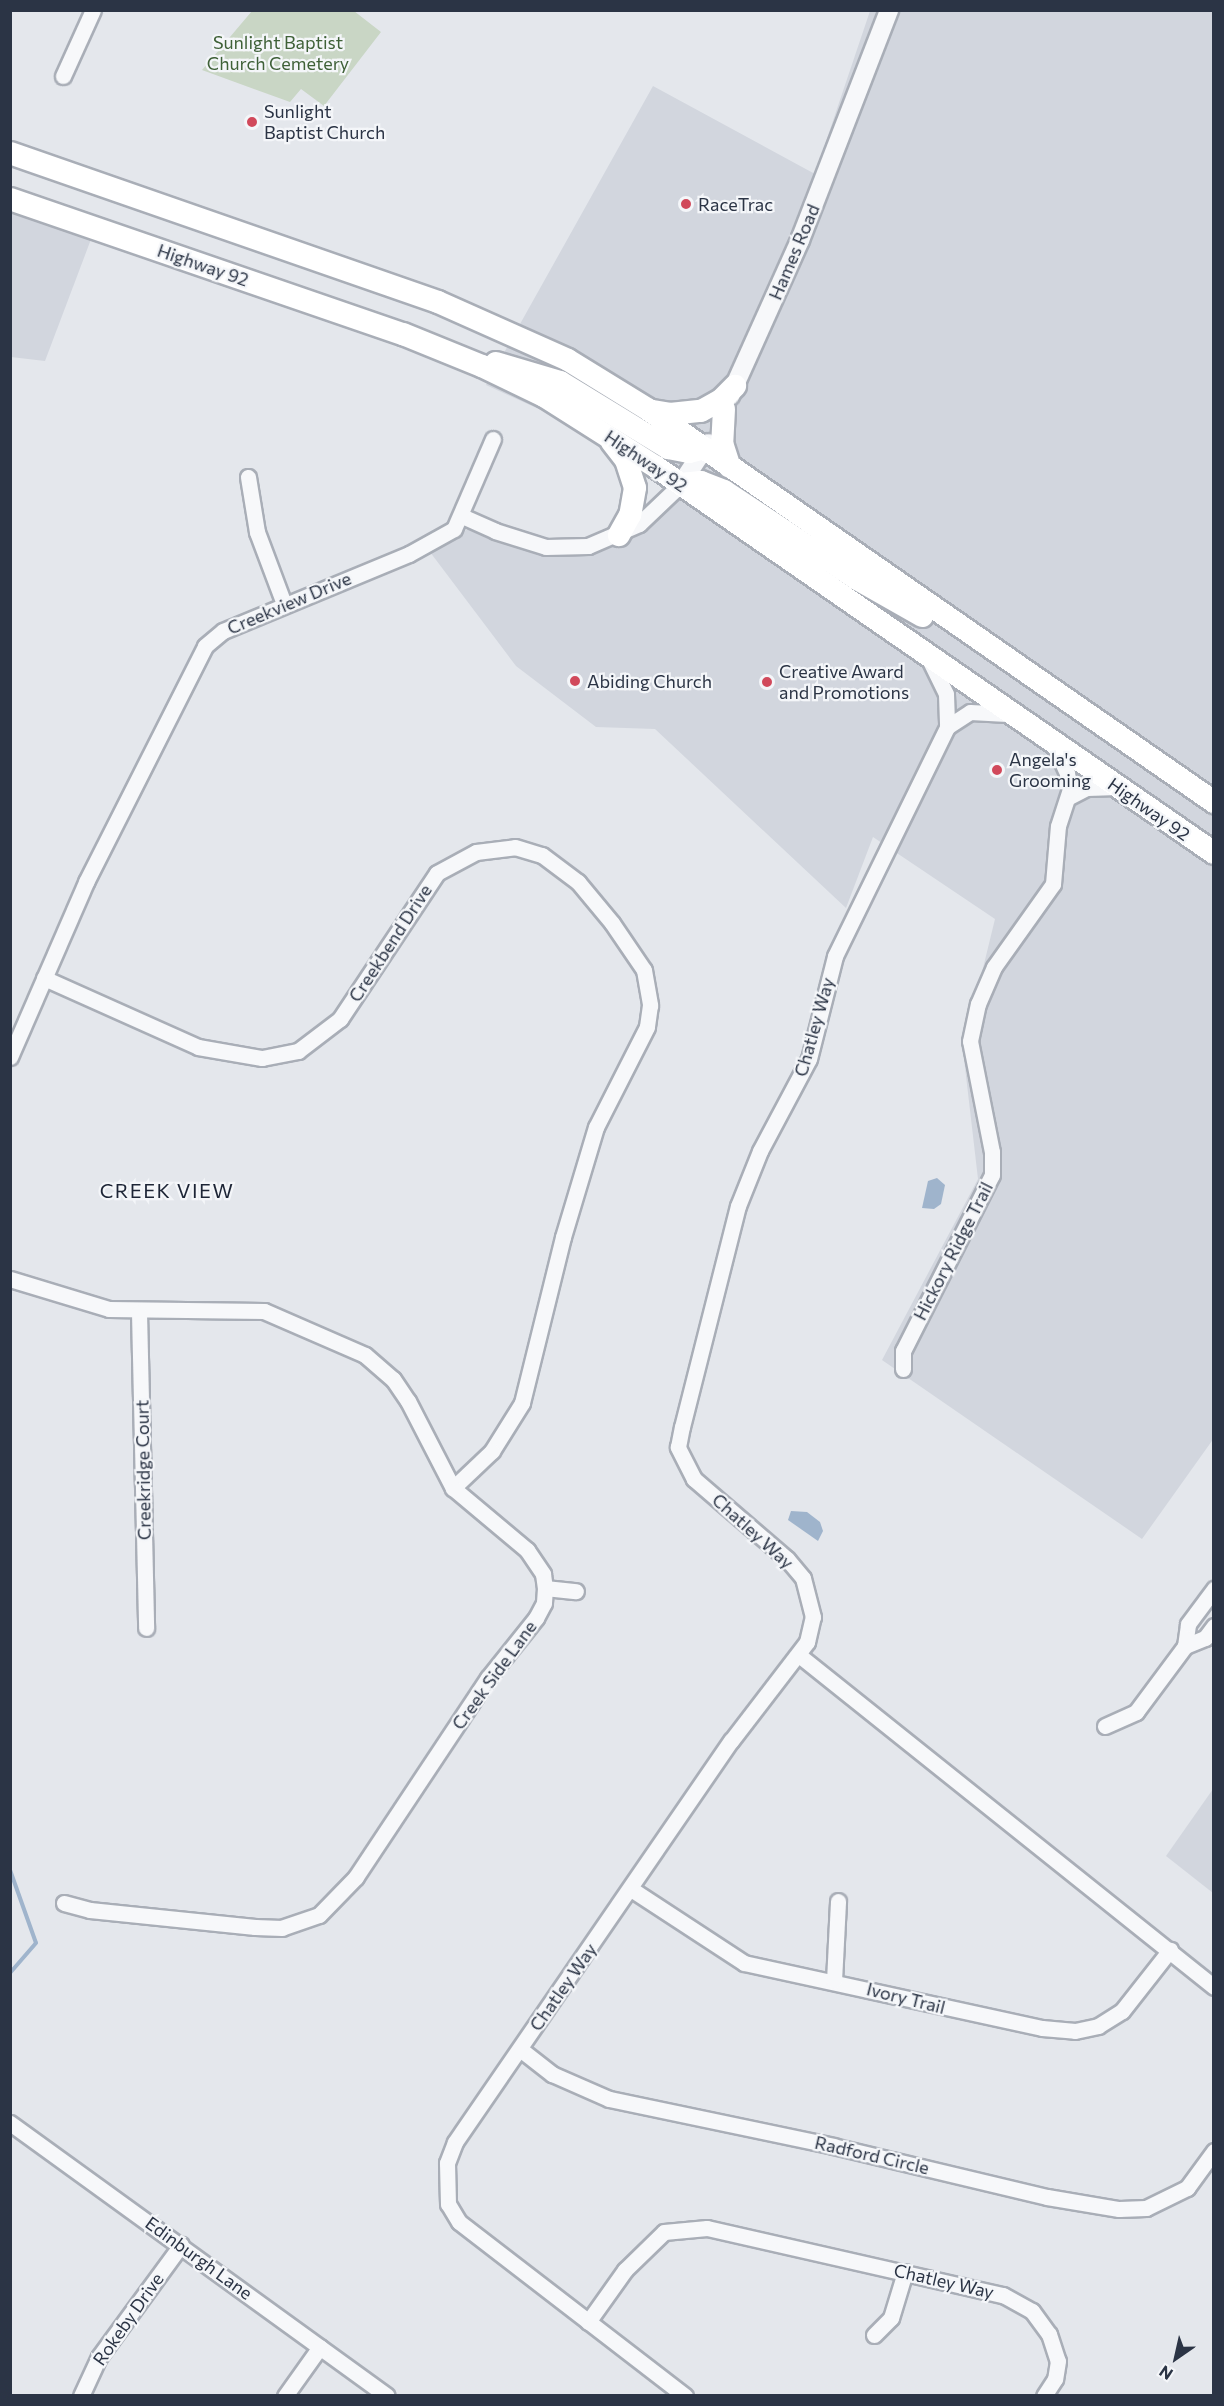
<!DOCTYPE html>
<html>
<head>
<meta charset="utf-8">
<style>
  body { margin:0 }
  #map { position:relative; width:1224px; height:2406px; overflow:hidden; background:#e4e7ec; font-family:Commissioner,sans-serif }
  div>[style] { position:absolute }
  .built>* { inset:0; background:#d2d6de }
  .green>* { inset:0; background:#c9d6c5 }
  .water>* { inset:0; background:#9fb4cc }
  .stream>* { height:4px; margin:-2px; padding:0 2px; transform-origin:2px; border-radius:2px; background:#9fb4cc }
  .roads { filter:drop-shadow(2px 0 #a9aeb7) drop-shadow(-2px 0 #a9aeb7) drop-shadow(0 2px #a9aeb7) drop-shadow(0 -2px #a9aeb7) }
  .minor>* { height:15px; margin:-7.5px; padding:0 7.5px; transform-origin:7.5px; border-radius:7.5px; background:#f7f8fa }
  .tertiary>* { height:18px; margin:-9px; padding:0 9px; transform-origin:9px; border-radius:9px; background:#f7f8fa }
  .primary>* { height:22px; margin:-11px; padding:0 11px; transform-origin:11px; border-radius:11px; background:#fff }
  .dots>* { width:16px; height:16px; translate:-50% -50%; box-sizing:border-box; border:3px solid #f4f6f9; border-radius:50% }
  span { translate:-50% -50%; white-space:nowrap; text-align:center; line-height:1.15; -webkit-text-stroke:4.5px #f4f6f9; paint-order:stroke }
  .park-label { font-size:18px; color:#3f6138 }
  .poi-label { font-size:18px; color:#2b3445 }
  .left { translate:0 -50%; text-align:left }
  .street-label { font-size:18px; color:#2b3445 }
  .neighbourhood-label { font-size:20px; color:#1d2536; letter-spacing:1.5px }
  .frame { position:absolute; inset:0; border:12px solid #2b3445; pointer-events:none }
  .north { position:absolute; left:1146px; top:2328px; width:60px; height:60px; -webkit-text-stroke:4px #f4f6f9; paint-order:stroke; rotate:214deg; font-size:16px; font-weight:700; line-height:24px; text-align:center; color:#2b3445 }
  .north::after { content:''; display:block; margin:auto; width:21px; height:27px; background:#2b3445; clip-path:polygon(50% 0,100% 100%,50% 72%,0 100%) }
</style>
</head>
<body>
<div id="map">
  <div class="built">
    <i style="clip-path:polygon(870px 11px,1213px 11px,1214px 1438px,1142px 1539px,882px 1360px,978px 1179px,963px 1050px,995px 919px,873px 837px,846px 908px,655px 729px,596px 727px,516px 666px,430px 552px,478px 523px,538px 546px,596px 549px,692px 479px,486px 385px,653px 86px,815px 174px)"></i>
    <i style="clip-path:polygon(11px 208px,93px 234px,45px 361px,11px 357px)"></i>
    <i style="clip-path:polygon(1213px 1789px,1213px 1893px,1166px 1856px)"></i>
  </div>
  <div class="green">
    <i style="clip-path:polygon(252px 11px,354px 11px,381px 32px,324px 106px,301px 89px,290px 102px,202px 70px)"></i>
  </div>
  <div class="water">
    <i style="clip-path:polygon(937px 1178px,945px 1185px,941px 1204px,934px 1209px,922px 1208px,928px 1181px)"></i>
    <i style="clip-path:polygon(791px 1511px,807px 1512px,820px 1522px,823px 1531px,818px 1541px,788px 1520px)"></i>
  </div>
  <div class="stream">
    <i style="left:10px;top:1870px;width:77px;rotate:70.4deg"></i>
    <i style="left:36px;top:1943px;width:40px;rotate:131deg"></i>
  </div>
  <div class="roads">
    <div class="minor">
      <i style="left:63px;top:76px;width:72px;rotate:-65.6deg"></i>
      <i style="left:248px;top:477px;width:56px;rotate:80.7deg"></i>
      <i style="left:257px;top:532px;width:77px;rotate:69.4deg"></i>
      <i style="left:462px;top:516px;width:36px;rotate:24deg"></i>
      <i style="left:495px;top:531px;width:53px;rotate:17.4deg"></i>
      <i style="left:546px;top:547px;width:42px;rotate:-1.4deg"></i>
      <i style="left:588px;top:546px;width:56px;rotate:-23.3deg"></i>
      <i style="left:639px;top:524px;width:58px;rotate:-43.6deg"></i>
      <i style="left:929px;top:659px;width:39px;rotate:64deg"></i>
      <i style="left:946px;top:694px;width:33px;rotate:88deg"></i>
      <i style="left:1069px;top:797px;width:20px;rotate:-27deg"></i>
      <i style="left:1087px;top:788px;width:30px;rotate:-2deg"></i>
      <i style="left:44px;top:978px;width:169px;rotate:24.1deg"></i>
      <i style="left:198px;top:1047px;width:65px;rotate:9.8deg"></i>
      <i style="left:262px;top:1058px;width:37px;rotate:-11deg"></i>
      <i style="left:298px;top:1051px;width:53px;rotate:-37.3deg"></i>
      <i style="left:340px;top:1019px;width:175px;rotate:-56.4deg"></i>
      <i style="left:437px;top:873px;width:44px;rotate:-28.3deg"></i>
      <i style="left:476px;top:852px;width:39px;rotate:-7deg"></i>
      <i style="left:515px;top:847px;width:28px;rotate:17deg"></i>
      <i style="left:542px;top:855px;width:45px;rotate:36.9deg"></i>
      <i style="left:578px;top:882px;width:53px;rotate:50.3deg"></i>
      <i style="left:612px;top:923px;width:57px;rotate:55.8deg"></i>
      <i style="left:644px;top:970px;width:36px;rotate:80deg"></i>
      <i style="left:650px;top:1005px;width:22px;rotate:98deg"></i>
      <i style="left:647px;top:1027px;width:112px;rotate:117deg"></i>
      <i style="left:596px;top:1127px;width:115px;rotate:106.7deg"></i>
      <i style="left:563px;top:1237px;width:171px;rotate:103.9deg"></i>
      <i style="left:522px;top:1403px;width:57px;rotate:122deg"></i>
      <i style="left:492px;top:1451px;width:54px;rotate:136.5deg"></i>
      <i style="left:10px;top:1057px;width:191px;rotate:-66.5deg"></i>
      <i style="left:86px;top:882px;width:264px;rotate:-63.2deg"></i>
      <i style="left:205px;top:646px;width:23px;rotate:-40deg"></i>
      <i style="left:223px;top:631px;width:201px;rotate:-22.5deg"></i>
      <i style="left:409px;top:554px;width:51px;rotate:-29.1deg"></i>
      <i style="left:454px;top:529px;width:98px;rotate:-66.6deg"></i>
      <i style="left:10px;top:1279px;width:103px;rotate:16.9deg"></i>
      <i style="left:109px;top:1309px;width:155px;rotate:0.7deg"></i>
      <i style="left:264px;top:1311px;width:110px;rotate:23.5deg"></i>
      <i style="left:365px;top:1355px;width:37px;rotate:41deg"></i>
      <i style="left:393px;top:1379px;width:27px;rotate:56deg"></i>
      <i style="left:408px;top:1401px;width:98px;rotate:62.7deg"></i>
      <i style="left:453px;top:1488px;width:97px;rotate:40deg"></i>
      <i style="left:527px;top:1550px;width:29px;rotate:56deg"></i>
      <i style="left:543px;top:1574px;width:14px;rotate:82deg"></i>
      <i style="left:545px;top:1588px;width:15px;rotate:94deg"></i>
      <i style="left:544px;top:1603px;width:17px;rotate:118deg"></i>
      <i style="left:536px;top:1618px;width:77px;rotate:128.7deg"></i>
      <i style="left:488px;top:1678px;width:239px;rotate:123.6deg"></i>
      <i style="left:356px;top:1877px;width:53px;rotate:134.2deg"></i>
      <i style="left:319px;top:1915px;width:39px;rotate:161deg"></i>
      <i style="left:282px;top:1928px;width:27px;rotate:-178deg"></i>
      <i style="left:255px;top:1927px;width:166px;rotate:-174.1deg"></i>
      <i style="left:90px;top:1910px;width:27px;rotate:-165deg"></i>
      <i style="left:139px;top:1312px;width:316px;rotate:88.7deg"></i>
      <i style="left:903px;top:1369px;width:18px;rotate:-90deg"></i>
      <i style="left:903px;top:1351px;width:197px;rotate:-63.2deg"></i>
      <i style="left:992px;top:1175px;width:23px;rotate:-90deg"></i>
      <i style="left:992px;top:1152px;width:113px;rotate:-101.2deg"></i>
      <i style="left:970px;top:1041px;width:38px;rotate:-78deg"></i>
      <i style="left:978px;top:1004px;width:40px;rotate:-66.6deg"></i>
      <i style="left:994px;top:967px;width:102px;rotate:-54.6deg"></i>
      <i style="left:1053px;top:884px;width:58px;rotate:-85.1deg"></i>
      <i style="left:1058px;top:826px;width:38px;rotate:-72deg"></i>
      <i style="left:1070px;top:790px;width:17px;rotate:-100deg"></i>
      <i style="left:1067px;top:773px;width:31px;rotate:-115deg"></i>
      <i style="left:545px;top:1588px;width:31px;rotate:6deg"></i>
      <i style="left:1185px;top:1646px;width:22px;rotate:-22deg"></i>
      <i style="left:1205px;top:1638px;width:15px;rotate:-53deg"></i>
      <i style="left:800px;top:1656px;width:530px;rotate:38.64deg"></i>
      <i style="left:1105px;top:1726px;width:34px;rotate:-24deg"></i>
      <i style="left:1136px;top:1712px;width:82px;rotate:-53.4deg"></i>
      <i style="left:1185px;top:1646px;width:22px;rotate:-82deg"></i>
      <i style="left:1188px;top:1624px;width:44px;rotate:-53.4deg"></i>
      <i style="left:631px;top:1889px;width:135px;rotate:33.2deg"></i>
      <i style="left:744px;top:1963px;width:305px;rotate:12.3deg"></i>
      <i style="left:1042px;top:2028px;width:33px;rotate:5deg"></i>
      <i style="left:1075px;top:2031px;width:24px;rotate:-12deg"></i>
      <i style="left:1098px;top:2026px;width:28px;rotate:-32deg"></i>
      <i style="left:1122px;top:2011px;width:78px;rotate:-51.8deg"></i>
      <i style="left:834px;top:1981px;width:80px;rotate:-87.1deg"></i>
      <i style="left:520px;top:2049px;width:41px;rotate:38deg"></i>
      <i style="left:552px;top:2074px;width:62px;rotate:23.7deg"></i>
      <i style="left:609px;top:2099px;width:229px;rotate:11.8deg"></i>
      <i style="left:833px;top:2146px;width:220px;rotate:13.4deg"></i>
      <i style="left:1047px;top:2197px;width:73px;rotate:9.5deg"></i>
      <i style="left:1119px;top:2209px;width:27px;rotate:-2deg"></i>
      <i style="left:1146px;top:2208px;width:46px;rotate:-26deg"></i>
      <i style="left:1187px;top:2188px;width:46px;rotate:-53.9deg"></i>
      <i style="left:10px;top:2123px;width:465px;rotate:35.9deg"></i>
      <i style="left:588px;top:2322px;width:64px;rotate:-54.6deg"></i>
      <i style="left:625px;top:2270px;width:54px;rotate:-44.3deg"></i>
      <i style="left:664px;top:2232px;width:43px;rotate:-5.3deg"></i>
      <i style="left:707px;top:2228px;width:303px;rotate:12.8deg"></i>
      <i style="left:1003px;top:2295px;width:33px;rotate:29deg"></i>
      <i style="left:1032px;top:2311px;width:29px;rotate:54deg"></i>
      <i style="left:1049px;top:2334px;width:28px;rotate:72deg"></i>
      <i style="left:1058px;top:2361px;width:18px;rotate:99deg"></i>
      <i style="left:1055px;top:2379px;width:20px;rotate:123deg"></i>
      <i style="left:874px;top:2335px;width:24px;rotate:-45deg"></i>
      <i style="left:891px;top:2318px;width:48px;rotate:-73.1deg"></i>
      <i style="left:81px;top:2396px;width:43px;rotate:-65.2deg"></i>
      <i style="left:99px;top:2357px;width:139px;rotate:-53.8deg"></i>
      <i style="left:285px;top:2396px;width:60px;rotate:-54.5deg"></i>
      <i style="left:685px;top:2396px;width:285px;rotate:-142.4deg"></i>
      <i style="left:459px;top:2222px;width:21px;rotate:-121deg"></i>
      <i style="left:448px;top:2204px;width:41px;rotate:-91.4deg"></i>
      <i style="left:447px;top:2163px;width:22px;rotate:-69deg"></i>
      <i style="left:455px;top:2142px;width:487px;rotate:-55.5deg"></i>
      <i style="left:731px;top:1741px;width:125px;rotate:-52.5deg"></i>
      <i style="left:807px;top:1642px;width:26px;rotate:-77deg"></i>
      <i style="left:813px;top:1617px;width:40px;rotate:-104.4deg"></i>
      <i style="left:803px;top:1578px;width:25px;rotate:-130deg"></i>
      <i style="left:787px;top:1559px;width:123px;rotate:-139.3deg"></i>
      <i style="left:694px;top:1479px;width:36px;rotate:-117deg"></i>
      <i style="left:678px;top:1447px;width:20px;rotate:-79deg"></i>
      <i style="left:682px;top:1427px;width:228px;rotate:-75.8deg"></i>
      <i style="left:738px;top:1206px;width:59px;rotate:-68.2deg"></i>
      <i style="left:760px;top:1151px;width:104px;rotate:-62deg"></i>
      <i style="left:809px;top:1059px;width:106px;rotate:-75.8deg"></i>
      <i style="left:835px;top:956px;width:255px;rotate:-63.9deg"></i>
      <i style="left:947px;top:727px;width:27px;rotate:-33deg"></i>
      <i style="left:970px;top:712px;width:37px;rotate:3deg"></i>
    </div>
    <div class="tertiary">
      <i style="left:730px;top:396px;width:171px;rotate:-65.8deg"></i>
      <i style="left:800px;top:240px;width:247px;rotate:-68.8deg"></i>
      <i style="left:681px;top:484px;width:49px;rotate:-56.6deg"></i>
    </div>
    <div class="primary">
      <i style="left:10px;top:153px;width:453px;rotate:19.2deg"></i>
      <i style="left:438px;top:302px;width:142px;rotate:24deg"></i>
      <i style="left:568px;top:360px;width:95px;rotate:31.7deg"></i>
      <i style="left:649px;top:410px;width:688px;rotate:34.75deg"></i>
      <i style="left:10px;top:199px;width:416px;rotate:19deg"></i>
      <i style="left:403px;top:334px;width:85px;rotate:22.1deg"></i>
      <i style="left:482px;top:366px;width:69px;rotate:25.8deg"></i>
      <i style="left:544px;top:396px;width:133px;rotate:32.4deg"></i>
      <i style="left:656px;top:467px;width:678px;rotate:34.67deg"></i>
      <i style="left:496px;top:363px;width:67px;rotate:16.5deg"></i>
      <i style="left:560px;top:382px;width:127px;rotate:31.4deg"></i>
      <i style="left:668px;top:448px;width:21px;rotate:11deg"></i>
      <i style="left:689px;top:452px;width:16px;rotate:-14deg"></i>
      <i style="left:724px;top:409px;width:34px;rotate:93deg"></i>
      <i style="left:722px;top:443px;width:25px;rotate:72deg"></i>
      <i style="left:653px;top:411px;width:17px;rotate:10deg"></i>
      <i style="left:670px;top:414px;width:31px;rotate:-6deg"></i>
      <i style="left:701px;top:411px;width:23px;rotate:-29deg"></i>
      <i style="left:721px;top:400px;width:20px;rotate:-45deg"></i>
      <i style="left:612px;top:442px;width:23px;rotate:52deg"></i>
      <i style="left:626px;top:460px;width:29px;rotate:72deg"></i>
      <i style="left:635px;top:488px;width:27px;rotate:100deg"></i>
      <i style="left:630px;top:515px;width:23px;rotate:119deg"></i>
      <i style="left:681px;top:484px;width:20px;rotate:-6deg"></i>
      <i style="left:701px;top:482px;width:25px;rotate:21deg"></i>
      <i style="left:724px;top:491px;width:159px;rotate:33.5deg"></i>
      <i style="left:857px;top:579px;width:75px;rotate:29.6deg"></i>
    </div>
  </div>
  <div class="dots">
    <i style="left:252px;top:122px;background:#d1495b"></i>
    <i style="left:686px;top:204px;background:#d1495b"></i>
    <i style="left:575px;top:681px;background:#d1495b"></i>
    <i style="left:767px;top:682px;background:#d1495b"></i>
    <i style="left:997px;top:770px;background:#d1495b"></i>
  </div>
  <div class="park-label">
    <span style="left:278px;top:53px">Sunlight Baptist<br>Church Cemetery</span>
  </div>
  <div class="poi-label">
    <span class="left" style="left:264px;top:122px">Sunlight<br>Baptist Church</span>
    <span class="left" style="left:698px;top:204px">RaceTrac</span>
    <span class="left" style="left:779px;top:682px">Creative Award<br>and Promotions</span>
    <span class="left" style="left:587px;top:681px">Abiding Church</span>
    <span class="left" style="left:1009px;top:770px">Angela's<br>Grooming</span>
  </div>
  <div class="street-label">
    <span style="left:794px;top:252px;rotate:-67deg">Hames Road</span>
    <span style="left:203px;top:265px;rotate:19deg">Highway 92</span>
    <span style="left:646px;top:461px;rotate:34deg">Highway 92</span>
    <span style="left:289px;top:603px;rotate:-23deg">Creekview Drive</span>
    <span style="left:1149px;top:809px;rotate:35deg">Highway 92</span>
    <span style="left:390px;top:943px;rotate:-57deg">Creekbend Drive</span>
    <span style="left:814px;top:1027px;rotate:-74deg">Chatley Way</span>
    <span style="left:953px;top:1251px;rotate:-63deg">Hickory Ridge Trail</span>
    <span style="left:143px;top:1470px;rotate:-91deg">Creekridge Court</span>
    <span style="left:753px;top:1531px;rotate:42deg">Chatley Way</span>
    <span style="left:494px;top:1675px;rotate:-54deg">Creek Side Lane</span>
    <span style="left:563px;top:1987px;rotate:-55deg">Chatley Way</span>
    <span style="left:906px;top:1998px;rotate:14deg">Ivory Trail</span>
    <span style="left:872px;top:2155px;rotate:13deg">Radford Circle</span>
    <span style="left:199px;top:2258px;rotate:36deg">Edinburgh Lane</span>
    <span style="left:944px;top:2281px;rotate:13deg">Chatley Way</span>
    <span style="left:128px;top:2319px;rotate:-55deg">Rokeby Drive</span>
  </div>
  <div class="neighbourhood-label">
    <span style="left:167px;top:1190px">CREEK VIEW</span>
  </div>
  <div class="frame"></div>
  <div class="north">N</div>
</div>
</body>
</html>
